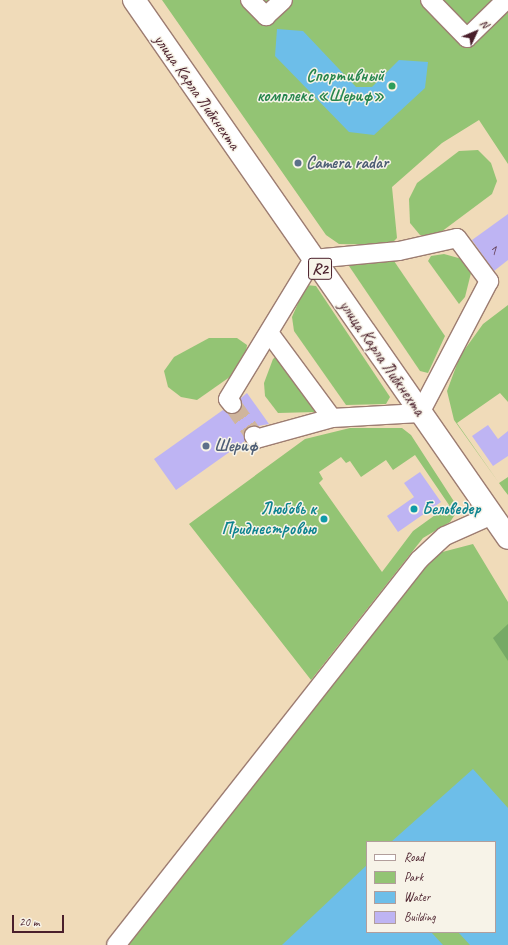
<!DOCTYPE html>
<html>
<head>
<meta charset="utf-8">
<style>
  body { margin:0 }
  #map { position:relative; width:508px; height:945px; overflow:hidden; background:#f0dbb9; font-family:Caveat,sans-serif }
  div>[style] { position:absolute }
  .green>* { inset:0; background:#93c474 }
  .forest>* { inset:0; background:#76aa66 }
  .water>* { inset:0; background:#6dbee9 }
  .building>* { inset:0; background:#beb4f3 }
  .minor-tunnel>* { height:18px; margin-top:-9px; transform-origin:0; background:repeating-linear-gradient(90deg,#cfb59d 0 18px,transparent 0 27px) }
  .roads { filter:drop-shadow(1px 0 #9d7d72) drop-shadow(-1px 0 #9d7d72) drop-shadow(0 1px #9d7d72) drop-shadow(0 -1px #9d7d72) }
  .minor>* { height:18px; margin:-9px; padding:0 9px; transform-origin:9px; border-radius:9px; background:#fff }
  .major>* { height:22px; margin:-11px; padding:0 11px; transform-origin:11px; border-radius:11px; background:#fff }
  .dots>* { width:11px; height:11px; translate:-50% -50%; box-sizing:border-box; border:2px solid #f7f3e8; border-radius:50% }
  span { translate:-50% -50%; white-space:nowrap; text-align:center; line-height:1.15; -webkit-text-stroke:3px #f7f3e8; paint-order:stroke }
  .number-label { font-size:15px; color:#67445d }
  .number-label span { -webkit-text-stroke-width:0 }
  .shield-label span { padding:1px 3px; background:#f7f3e8; border:1px solid; border-radius:3px; -webkit-text-stroke-width:0 }
  .shield-label { font-size:16px; color:#4a1f2b; font-weight:700 }
  .leisure-label { font-size:17px; color:#27864d; font-weight:700 }
  .right { translate:-100% -50%; text-align:right }
  .street-label { font-size:17px; color:#4a1f2b }
  .service-label { font-size:17px; color:#4e5e75; font-weight:700 }
  .left { translate:0 -50%; text-align:left }
  .culture-label { font-size:17px; color:#0d838f; font-weight:700 }
  .legend { position:absolute; left:366px; top:841px; width:130px; height:92px; box-sizing:border-box; background:#f7f3e8; border:1px solid #b29e9c; margin:0; padding:5px 7px; list-style:none; font-size:12px; color:#4a1f2b }
  .legend li { display:flex; align-items:center; gap:8px; height:20px }
  .legend b { width:20px; border:1px solid #b29e9c }
  .north { position:absolute; left:456px; top:12px; width:40px; height:40px; -webkit-text-stroke:3px #f7f3e8; paint-order:stroke; rotate:46deg; font-size:11px; font-weight:700; line-height:16px; text-align:center; color:#4a1f2b }
  .north::after { content:''; display:block; margin:auto; width:14px; height:18px; background:#4a1f2b; clip-path:polygon(50% 0,100% 100%,50% 72%,0 100%) }
  .scale { position:absolute; left:12px; top:915px; width:52px; height:18px; box-sizing:border-box; border:2px solid #4a1f2b; border-top:0; padding-left:5px; font-size:12px; line-height:14px; white-space:nowrap; color:#4a1f2b; -webkit-text-stroke:3px #f7f3e8; paint-order:stroke }
</style>
</head>
<body>
<div id="map">
  <div class="green">
    <i style="clip-path:polygon(162px 0,508px 0,508px 164px,479px 120px,442px 143px,392px 187px,397px 238px,390px 245px,339px 244px,326px 235px)"></i>
    <i style="clip-path:polygon(478px 150px,491px 163px,497px 181px,492px 194px,437px 235px,420px 235px,410px 223px,409px 199px,417px 183px,459px 151px)"></i>
    <i style="clip-path:polygon(444px 254px,462px 259px,471px 273px,465px 297px,459px 304px,428px 261px,431px 256px)"></i>
    <i style="clip-path:polygon(394px 261px,445px 336px,428px 373px,420px 371px,349px 266px,355px 262px)"></i>
    <i style="clip-path:polygon(306px 285px,316px 286px,390px 397px,386px 404px,346px 405px,294px 331px,292px 317px)"></i>
    <i style="clip-path:polygon(508px 305px,508px 402px,500px 393px,457px 423px,499px 483px,508px 477px,508px 495px,504px 490px,454px 420px,447px 391px,460px 356px,483px 324px)"></i>
    <i style="clip-path:polygon(209px 338px,237px 338px,247px 345px,244px 367px,197px 400px,181px 397px,168px 387px,164px 371px,174px 357px)"></i>
    <i style="clip-path:polygon(279px 354px,317px 406px,316px 412px,278px 413px,265px 396px,264px 383px,273px 359px)"></i>
    <i style="clip-path:polygon(evenodd,350px 428px,402px 428px,411px 435px,455px 503px,456px 513px,450px 522px,423px 538px,311px 680px,189px 524px,305px 439px,350px 428px,415px 455px,449px 505px,413px 531px,382px 572px,319px 483px,323px 479px,319px 472px,341px 457px,346px 463px,350px 461px,361px 477px,386px 460px,393px 470px,415px 455px)"></i>
    <i style="clip-path:polygon(evenodd,473px 544px,508px 602px,508px 945px,118px 945px,427px 556px,473px 544px,367px 842px,495px 842px,495px 932px,367px 932px,367px 842px)"></i>
  </div>
  <div class="forest">
    <i style="clip-path:polygon(508px 624px,508px 661px,493px 638px)"></i>
  </div>
  <div class="water">
    <i style="clip-path:polygon(277px 29px,303px 31px,356px 87px,372px 87px,399px 60px,428px 62px,425px 88px,374px 135px,349px 132px,275px 56px)"></i>
    <i style="clip-path:polygon(473px 769px,508px 808px,508px 945px,470px 945px,458px 932px,495px 932px,495px 842px,391px 842px)"></i>
    <i style="clip-path:polygon(367px 865px,367px 932px,431px 932px,443px 945px,282px 945px)"></i>
  </div>
  <div class="building">
    <i style="clip-path:polygon(508px 214px,508px 260px,494px 271px,472px 240px)"></i>
    <i style="clip-path:polygon(247px 393px,269px 424px,248px 428px,245px 441px,176px 490px,154px 459px,223px 410px,229px 414px,238px 412px,241px 398px)"></i>
    <i style="clip-path:polygon(488px 425px,498px 439px,508px 431px,508px 456px,493px 466px,472px 436px)"></i>
    <i style="clip-path:polygon(420px 472px,441px 502px,398px 532px,387px 516px,414px 497px,404px 483px)"></i>
  </div>
  <div class="minor-tunnel">
    <i style="left:232px;top:404px;width:39px;rotate:55deg"></i>
  </div>
  <div class="roads">
    <div class="minor">
      <i style="left:250px;top:0;width:23px;rotate:45deg"></i>
      <i style="left:266px;top:16px;width:23px;rotate:-43deg"></i>
      <i style="left:430px;top:0;width:53px;rotate:45.8deg"></i>
      <i style="left:467px;top:38px;width:54px;rotate:-44.3deg"></i>
      <i style="left:270px;top:334px;width:104px;rotate:53.6deg"></i>
      <i style="left:232px;top:404px;width:6px;rotate:-129deg"></i>
      <i style="left:228px;top:399px;width:164px;rotate:-58.7deg"></i>
      <i style="left:313px;top:259px;width:86px;rotate:-5.3deg"></i>
      <i style="left:399px;top:251px;width:59px;rotate:-12.6deg"></i>
      <i style="left:457px;top:238px;width:54px;rotate:53.3deg"></i>
      <i style="left:489px;top:281px;width:149px;rotate:117.6deg"></i>
      <i style="left:420px;top:413px;width:88px;rotate:176.7deg"></i>
      <i style="left:332px;top:418px;width:79px;rotate:164.6deg"></i>
      <i style="left:256px;top:439px;width:4px;rotate:-124deg"></i>
      <i style="left:116px;top:945px;width:490px;rotate:-51.8deg"></i>
      <i style="left:419px;top:560px;width:35px;rotate:-43deg"></i>
      <i style="left:445px;top:536px;width:51px;rotate:-24.1deg"></i>
    </div>
    <div class="major">
      <i style="left:134px;top:0;width:655px;rotate:55.19deg"></i>
    </div>
  </div>
  <div class="dots">
    <i style="left:392px;top:86px;background:#2e9e5b"></i>
    <i style="left:298px;top:163px;background:#5c6f8a"></i>
    <i style="left:206px;top:446px;background:#5c6f8a"></i>
    <i style="left:414px;top:509px;background:#0f9aa8"></i>
    <i style="left:324px;top:519px;background:#0f9aa8"></i>
  </div>
  <div class="number-label">
    <span style="left:493px;top:251px">1</span>
  </div>
  <div class="shield-label">
    <span style="left:320px;top:269px">R2</span>
  </div>
  <div class="leisure-label">
    <span class="right" style="left:384px;top:86px">Спортивный<br>комплекс «Шериф»</span>
  </div>
  <div class="street-label">
    <span style="left:197px;top:92px;rotate:55deg">улица Карла Либкнехта</span>
    <span style="left:382px;top:358px;rotate:55deg">улица Карла Либкнехта</span>
  </div>
  <div class="service-label">
    <span class="left" style="left:306px;top:163px">Camera radar</span>
    <span class="left" style="left:214px;top:446px">Шериф</span>
  </div>
  <div class="culture-label">
    <span class="right" style="left:316px;top:519px">Любовь к<br>Приднестровью</span>
    <span class="left" style="left:422px;top:509px">Бельведер</span>
  </div>
  <ul class="legend">
  <li><b style="height:5px;background:#fff"></b>Road</li>
  <li><b style="height:11px;background:#93c474"></b>Park</li>
  <li><b style="height:11px;background:#6dbee9"></b>Water</li>
  <li><b style="height:11px;background:#beb4f3"></b>Building</li>
  </ul>
  <div class="north">N</div>
  <div class="scale">20 m</div>
</div>
</body>
</html>
